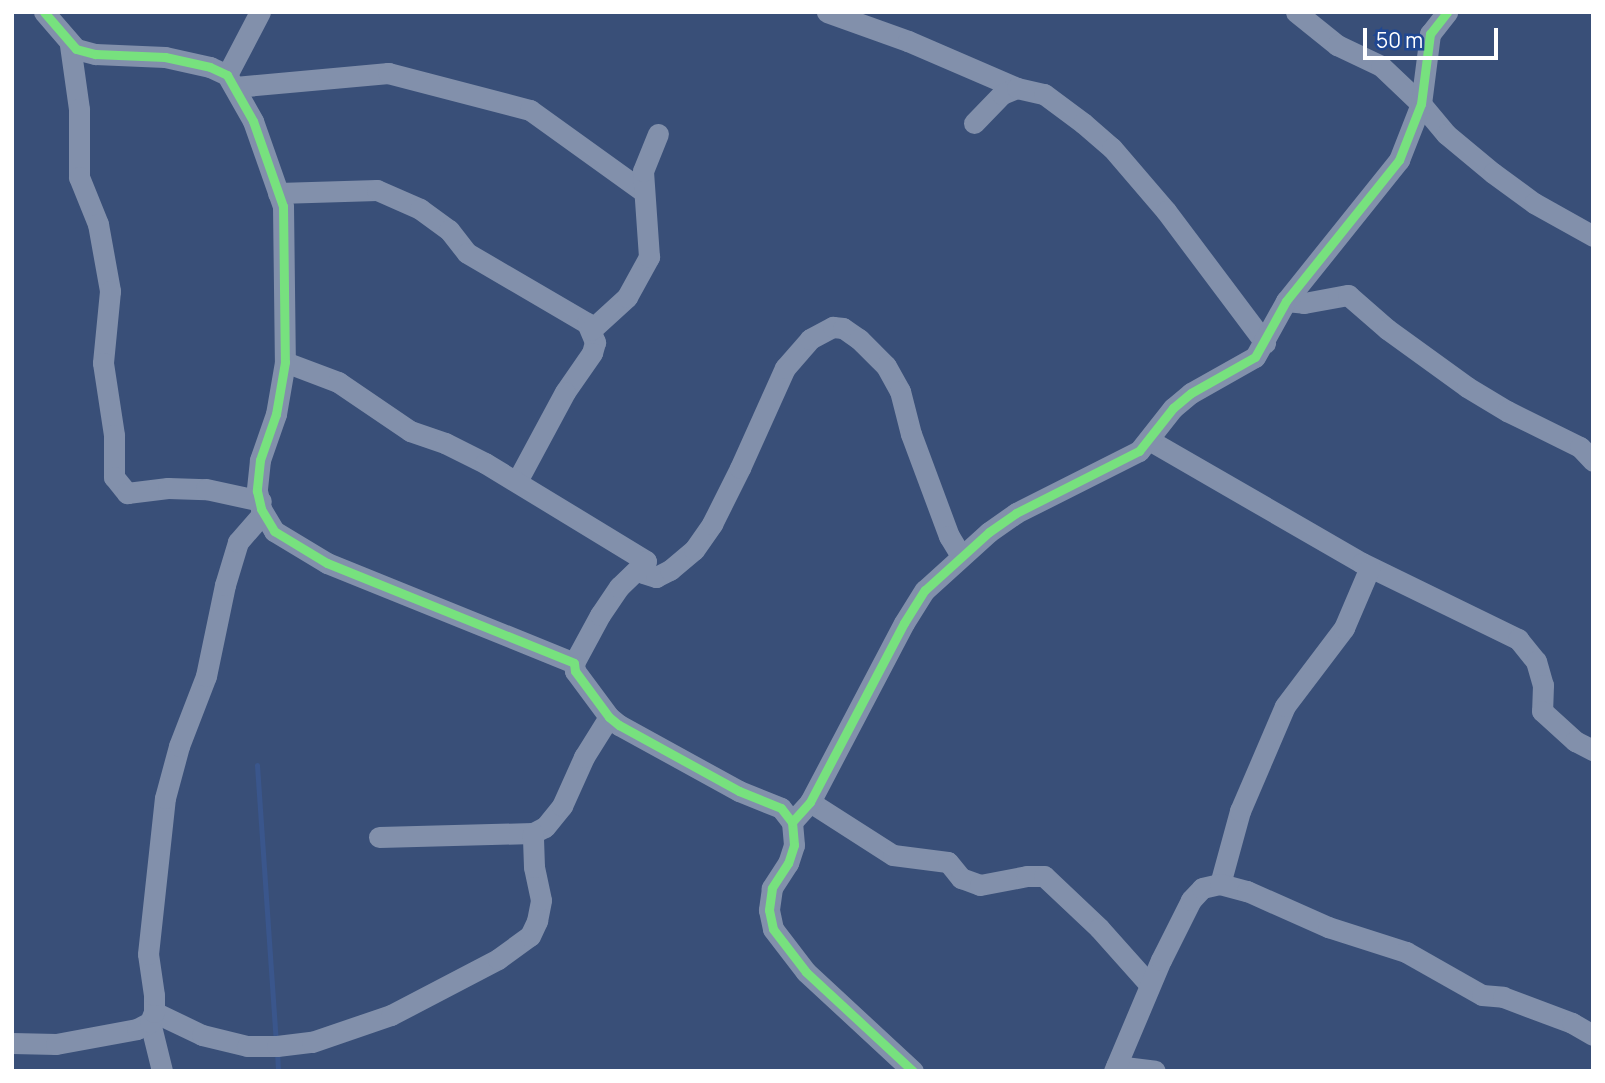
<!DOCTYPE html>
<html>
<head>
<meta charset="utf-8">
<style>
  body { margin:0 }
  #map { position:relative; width:1605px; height:1083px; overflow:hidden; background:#394f78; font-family:Manrope,sans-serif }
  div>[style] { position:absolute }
  .stream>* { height:5px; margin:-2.5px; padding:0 2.5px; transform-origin:2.5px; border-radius:2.5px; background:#3a568c }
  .minor>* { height:21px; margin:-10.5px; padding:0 10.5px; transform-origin:10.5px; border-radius:10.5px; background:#8290ab }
  .cycleway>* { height:9px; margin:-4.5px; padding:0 4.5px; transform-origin:4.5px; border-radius:4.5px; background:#77e17e }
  span { translate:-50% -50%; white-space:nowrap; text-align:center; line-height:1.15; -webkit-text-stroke:5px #1f4792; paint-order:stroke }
  .frame { position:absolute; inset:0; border:14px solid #fff; pointer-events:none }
  .scale { position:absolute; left:1363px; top:28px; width:135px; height:32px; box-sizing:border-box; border:4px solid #fff; border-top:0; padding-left:9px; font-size:21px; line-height:24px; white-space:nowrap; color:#fff; -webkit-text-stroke:5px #1f4792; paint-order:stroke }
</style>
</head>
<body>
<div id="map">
  <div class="stream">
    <i style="left:257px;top:765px;width:278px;rotate:86.1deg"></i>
    <i style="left:277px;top:1051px;width:20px;rotate:87deg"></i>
  </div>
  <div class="minor">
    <i style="left:44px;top:12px;width:49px;rotate:49.1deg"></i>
    <i style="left:76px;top:49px;width:20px;rotate:15deg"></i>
    <i style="left:95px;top:54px;width:70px;rotate:2.5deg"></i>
    <i style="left:165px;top:57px;width:46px;rotate:12.5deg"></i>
    <i style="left:210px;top:67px;width:19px;rotate:25deg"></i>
    <i style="left:227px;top:75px;width:53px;rotate:60.5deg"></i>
    <i style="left:253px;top:121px;width:90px;rotate:70.6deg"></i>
    <i style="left:283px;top:206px;width:156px;rotate:89.3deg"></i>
    <i style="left:285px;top:362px;width:53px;rotate:99.8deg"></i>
    <i style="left:276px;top:414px;width:49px;rotate:109.2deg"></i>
    <i style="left:260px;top:460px;width:31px;rotate:96deg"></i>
    <i style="left:257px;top:491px;width:18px;rotate:77deg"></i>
    <i style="left:261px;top:509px;width:26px;rotate:59deg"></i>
    <i style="left:274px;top:531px;width:62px;rotate:31.1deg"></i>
    <i style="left:327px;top:563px;width:266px;rotate:22deg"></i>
    <i style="left:574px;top:663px;width:8px;rotate:83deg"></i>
    <i style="left:575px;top:671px;width:57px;rotate:53.5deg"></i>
    <i style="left:609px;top:717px;width:13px;rotate:39deg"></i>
    <i style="left:619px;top:725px;width:137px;rotate:28.8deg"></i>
    <i style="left:739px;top:791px;width:45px;rotate:22deg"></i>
    <i style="left:781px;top:808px;width:18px;rotate:52deg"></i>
    <i style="left:792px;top:822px;width:23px;rotate:85deg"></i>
    <i style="left:794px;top:845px;width:19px;rotate:108deg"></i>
    <i style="left:788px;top:863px;width:30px;rotate:123deg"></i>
    <i style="left:772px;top:888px;width:22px;rotate:98deg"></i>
    <i style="left:769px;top:910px;width:19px;rotate:78deg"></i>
    <i style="left:773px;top:929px;width:54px;rotate:52.5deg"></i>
    <i style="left:806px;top:972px;width:146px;rotate:42.8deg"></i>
    <i style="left:827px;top:12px;width:86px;rotate:19.7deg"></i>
    <i style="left:908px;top:41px;width:119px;rotate:23.3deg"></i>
    <i style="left:1296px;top:12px;width:53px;rotate:38.8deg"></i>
    <i style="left:1337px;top:45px;width:49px;rotate:25.5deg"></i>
    <i style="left:1381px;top:66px;width:55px;rotate:43.5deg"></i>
    <i style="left:1421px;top:104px;width:39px;rotate:50deg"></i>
    <i style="left:1446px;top:134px;width:61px;rotate:39.7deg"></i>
    <i style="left:1493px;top:173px;width:51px;rotate:36.2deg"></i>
    <i style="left:1534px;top:203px;width:68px;rotate:29.2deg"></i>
    <i style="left:70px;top:45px;width:65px;rotate:82deg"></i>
    <i style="left:79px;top:109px;width:68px;rotate:90deg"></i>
    <i style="left:79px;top:177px;width:51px;rotate:68deg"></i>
    <i style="left:98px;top:224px;width:68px;rotate:79.8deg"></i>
    <i style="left:110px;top:291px;width:72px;rotate:95.6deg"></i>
    <i style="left:103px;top:363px;width:73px;rotate:81.3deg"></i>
    <i style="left:114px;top:435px;width:42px;rotate:90deg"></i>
    <i style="left:114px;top:477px;width:21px;rotate:51deg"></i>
    <i style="left:127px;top:493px;width:41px;rotate:-7deg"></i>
    <i style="left:168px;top:488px;width:38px;rotate:2deg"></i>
    <i style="left:206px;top:489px;width:56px;rotate:12.3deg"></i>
    <i style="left:227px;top:75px;width:71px;rotate:-62.4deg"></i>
    <i style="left:235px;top:87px;width:154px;rotate:-5.2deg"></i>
    <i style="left:388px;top:73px;width:147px;rotate:14.6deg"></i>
    <i style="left:530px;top:110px;width:140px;rotate:35.7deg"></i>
    <i style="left:974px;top:123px;width:40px;rotate:-46deg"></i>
    <i style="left:1002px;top:94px;width:16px;rotate:-22deg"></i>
    <i style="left:1017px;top:88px;width:28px;rotate:13deg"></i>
    <i style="left:1044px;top:94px;width:49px;rotate:36.6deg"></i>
    <i style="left:1083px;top:123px;width:38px;rotate:41deg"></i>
    <i style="left:1112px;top:148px;width:83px;rotate:49.4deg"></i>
    <i style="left:1166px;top:211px;width:165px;rotate:53.1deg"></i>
    <i style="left:278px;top:193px;width:99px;rotate:-1.7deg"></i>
    <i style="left:377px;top:190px;width:47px;rotate:23.8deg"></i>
    <i style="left:420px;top:209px;width:36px;rotate:36deg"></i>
    <i style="left:449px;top:230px;width:29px;rotate:52deg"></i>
    <i style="left:467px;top:253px;width:139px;rotate:30.3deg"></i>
    <i style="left:587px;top:323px;width:21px;rotate:67deg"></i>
    <i style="left:595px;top:342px;width:11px;rotate:105deg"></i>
    <i style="left:592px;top:353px;width:47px;rotate:124.7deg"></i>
    <i style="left:565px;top:392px;width:101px;rotate:118.3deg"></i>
    <i style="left:1286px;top:301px;width:18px;rotate:6deg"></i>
    <i style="left:1304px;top:303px;width:45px;rotate:-10.3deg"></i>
    <i style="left:1348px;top:295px;width:52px;rotate:41.1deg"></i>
    <i style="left:1387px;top:329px;width:99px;rotate:35.9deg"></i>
    <i style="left:1467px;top:387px;width:47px;rotate:31deg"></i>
    <i style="left:1507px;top:411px;width:81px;rotate:26.3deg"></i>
    <i style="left:1580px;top:447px;width:19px;rotate:47deg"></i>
    <i style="left:591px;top:330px;width:49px;rotate:-42.5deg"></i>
    <i style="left:627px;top:297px;width:46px;rotate:-61.2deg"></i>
    <i style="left:649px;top:257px;width:86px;rotate:-94deg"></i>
    <i style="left:643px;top:171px;width:40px;rotate:-68deg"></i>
    <i style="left:285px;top:362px;width:57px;rotate:20.7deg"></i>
    <i style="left:338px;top:382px;width:87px;rotate:34.2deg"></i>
    <i style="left:410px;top:431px;width:37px;rotate:19deg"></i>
    <i style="left:445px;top:443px;width:45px;rotate:26.6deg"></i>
    <i style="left:485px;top:463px;width:188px;rotate:31.3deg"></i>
    <i style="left:1149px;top:440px;width:246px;rotate:30deg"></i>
    <i style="left:1362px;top:563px;width:174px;rotate:26deg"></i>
    <i style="left:1518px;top:639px;width:28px;rotate:51deg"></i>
    <i style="left:1536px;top:661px;width:25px;rotate:74deg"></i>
    <i style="left:1543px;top:685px;width:26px;rotate:92deg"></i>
    <i style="left:1542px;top:711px;width:45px;rotate:42.3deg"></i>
    <i style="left:1575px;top:741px;width:20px;rotate:27deg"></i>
    <i style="left:646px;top:561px;width:12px;rotate:104deg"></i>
    <i style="left:643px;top:573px;width:14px;rotate:17deg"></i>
    <i style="left:656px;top:577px;width:16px;rotate:-27deg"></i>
    <i style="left:670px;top:570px;width:31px;rotate:-40deg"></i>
    <i style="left:694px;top:550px;width:32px;rotate:-55deg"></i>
    <i style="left:712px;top:524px;width:63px;rotate:-63.4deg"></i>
    <i style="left:740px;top:468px;width:110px;rotate:-65.8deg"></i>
    <i style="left:785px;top:368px;width:38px;rotate:-49deg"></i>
    <i style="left:810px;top:339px;width:26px;rotate:-28deg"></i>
    <i style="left:833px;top:327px;width:10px;rotate:6deg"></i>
    <i style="left:843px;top:328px;width:19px;rotate:35deg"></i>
    <i style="left:859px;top:339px;width:38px;rotate:45deg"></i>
    <i style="left:886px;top:366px;width:29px;rotate:61deg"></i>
    <i style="left:900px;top:391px;width:44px;rotate:75.7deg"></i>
    <i style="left:911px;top:434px;width:109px;rotate:69.6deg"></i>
    <i style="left:949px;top:536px;width:23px;rotate:59deg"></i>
    <i style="left:574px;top:663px;width:55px;rotate:-61.6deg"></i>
    <i style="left:600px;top:615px;width:34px;rotate:-56deg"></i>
    <i style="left:619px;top:587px;width:37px;rotate:-44deg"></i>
    <i style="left:810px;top:802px;width:98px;rotate:32.6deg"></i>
    <i style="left:893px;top:855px;width:55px;rotate:7.3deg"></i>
    <i style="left:948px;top:862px;width:21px;rotate:51deg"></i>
    <i style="left:961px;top:878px;width:20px;rotate:20deg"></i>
    <i style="left:980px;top:885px;width:48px;rotate:-10.8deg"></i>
    <i style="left:1027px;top:876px;width:17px"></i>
    <i style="left:1044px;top:876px;width:76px;rotate:43.4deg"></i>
    <i style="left:1099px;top:928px;width:76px;rotate:48.2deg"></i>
    <i style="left:792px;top:822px;width:27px;rotate:-48deg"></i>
    <i style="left:810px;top:802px;width:202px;rotate:-62.3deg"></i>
    <i style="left:904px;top:623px;width:39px;rotate:-58deg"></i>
    <i style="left:925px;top:590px;width:86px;rotate:-42.2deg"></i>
    <i style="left:989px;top:532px;width:33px;rotate:-35deg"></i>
    <i style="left:1016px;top:513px;width:138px;rotate:-26.8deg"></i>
    <i style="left:1139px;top:451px;width:55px;rotate:-51.7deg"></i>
    <i style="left:1173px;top:408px;width:23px;rotate:-40deg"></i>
    <i style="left:1191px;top:393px;width:73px;rotate:-29.4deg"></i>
    <i style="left:1255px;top:357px;width:64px;rotate:-61deg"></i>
    <i style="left:1286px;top:301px;width:181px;rotate:-51.3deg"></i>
    <i style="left:1399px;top:160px;width:60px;rotate:-68.6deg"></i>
    <i style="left:1421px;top:104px;width:71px;rotate:-82.7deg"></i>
    <i style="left:1430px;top:34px;width:28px;rotate:-52deg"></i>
    <i style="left:379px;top:837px;width:154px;rotate:-1.5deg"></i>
    <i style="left:533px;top:833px;width:13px;rotate:-27deg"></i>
    <i style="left:545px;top:827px;width:27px;rotate:-51deg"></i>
    <i style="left:562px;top:806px;width:54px;rotate:-65.8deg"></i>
    <i style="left:584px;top:757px;width:47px;rotate:-58deg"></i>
    <i style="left:1220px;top:884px;width:76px;rotate:-74.7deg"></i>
    <i style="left:1240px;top:811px;width:114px;rotate:-66.8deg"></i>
    <i style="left:1285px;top:706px;width:98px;rotate:-52.9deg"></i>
    <i style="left:1344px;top:628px;width:66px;rotate:-66.9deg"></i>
    <i style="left:154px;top:1012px;width:53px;rotate:25.6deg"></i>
    <i style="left:202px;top:1035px;width:46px;rotate:13.7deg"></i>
    <i style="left:247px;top:1046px;width:30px"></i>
    <i style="left:277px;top:1046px;width:35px;rotate:-7deg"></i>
    <i style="left:312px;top:1042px;width:83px;rotate:-18.9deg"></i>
    <i style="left:391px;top:1015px;width:121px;rotate:-27.6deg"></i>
    <i style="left:498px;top:959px;width:39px;rotate:-36deg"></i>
    <i style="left:530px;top:936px;width:17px;rotate:-65deg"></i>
    <i style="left:537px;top:921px;width:21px;rotate:-79deg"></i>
    <i style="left:541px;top:900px;width:34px;rotate:-102deg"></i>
    <i style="left:534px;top:867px;width:34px;rotate:-92deg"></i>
    <i style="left:150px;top:1022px;width:50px;rotate:76.2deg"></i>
    <i style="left:12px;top:1043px;width:44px;rotate:1.3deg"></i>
    <i style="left:56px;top:1044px;width:82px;rotate:-10.5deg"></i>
    <i style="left:137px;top:1029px;width:15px;rotate:-28deg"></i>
    <i style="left:150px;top:1022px;width:11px;rotate:-68deg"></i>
    <i style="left:154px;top:1012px;width:17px;rotate:-90deg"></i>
    <i style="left:154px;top:995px;width:41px;rotate:-98.3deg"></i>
    <i style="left:148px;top:954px;width:157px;rotate:-83.8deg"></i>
    <i style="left:165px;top:798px;width:54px;rotate:-74.9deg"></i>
    <i style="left:179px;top:746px;width:75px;rotate:-68.9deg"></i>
    <i style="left:206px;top:676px;width:93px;rotate:-78.2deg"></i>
    <i style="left:225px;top:585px;width:45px;rotate:-73.2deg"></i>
    <i style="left:238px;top:542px;width:38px;rotate:-49deg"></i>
    <i style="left:1116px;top:1066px;width:39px;rotate:7deg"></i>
    <i style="left:1114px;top:1071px;width:121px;rotate:-67.1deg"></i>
    <i style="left:1161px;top:960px;width:67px;rotate:-63.4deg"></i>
    <i style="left:1191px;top:900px;width:16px;rotate:-47deg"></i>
    <i style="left:1202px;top:888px;width:18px;rotate:-13deg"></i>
    <i style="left:1220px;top:884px;width:28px;rotate:15deg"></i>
    <i style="left:1247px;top:891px;width:89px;rotate:24deg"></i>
    <i style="left:1328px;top:927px;width:82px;rotate:17.8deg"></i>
    <i style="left:1406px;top:952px;width:87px;rotate:29.5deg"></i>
    <i style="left:1482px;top:995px;width:21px;rotate:5deg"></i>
    <i style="left:1503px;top:997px;width:74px;rotate:20.6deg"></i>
    <i style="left:1572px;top:1023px;width:24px;rotate:30deg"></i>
  </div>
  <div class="cycleway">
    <i style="left:44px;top:12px;width:49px;rotate:49.1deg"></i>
    <i style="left:76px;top:49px;width:20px;rotate:15deg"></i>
    <i style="left:95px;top:54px;width:70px;rotate:2.5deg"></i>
    <i style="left:165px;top:57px;width:46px;rotate:12.5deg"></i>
    <i style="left:210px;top:67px;width:19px;rotate:25deg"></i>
    <i style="left:227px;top:75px;width:53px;rotate:60.5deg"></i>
    <i style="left:253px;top:121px;width:90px;rotate:70.6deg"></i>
    <i style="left:283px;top:206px;width:156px;rotate:89.3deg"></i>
    <i style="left:285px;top:362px;width:53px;rotate:99.8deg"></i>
    <i style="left:276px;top:414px;width:49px;rotate:109.2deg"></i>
    <i style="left:260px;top:460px;width:31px;rotate:96deg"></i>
    <i style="left:257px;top:491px;width:18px;rotate:77deg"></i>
    <i style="left:261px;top:509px;width:26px;rotate:59deg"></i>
    <i style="left:274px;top:531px;width:62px;rotate:31.1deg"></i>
    <i style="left:327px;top:563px;width:266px;rotate:22deg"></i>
    <i style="left:574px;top:663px;width:8px;rotate:83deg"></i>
    <i style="left:575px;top:671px;width:57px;rotate:53.5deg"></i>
    <i style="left:609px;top:717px;width:13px;rotate:39deg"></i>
    <i style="left:619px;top:725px;width:137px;rotate:28.8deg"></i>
    <i style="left:739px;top:791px;width:45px;rotate:22deg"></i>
    <i style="left:781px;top:808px;width:18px;rotate:52deg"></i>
    <i style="left:792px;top:822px;width:23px;rotate:85deg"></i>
    <i style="left:794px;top:845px;width:19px;rotate:108deg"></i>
    <i style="left:788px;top:863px;width:30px;rotate:123deg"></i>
    <i style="left:772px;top:888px;width:22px;rotate:98deg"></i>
    <i style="left:769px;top:910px;width:19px;rotate:78deg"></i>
    <i style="left:773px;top:929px;width:54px;rotate:52.5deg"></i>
    <i style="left:806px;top:972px;width:146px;rotate:42.8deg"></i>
    <i style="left:792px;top:822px;width:27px;rotate:-48deg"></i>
    <i style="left:810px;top:802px;width:202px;rotate:-62.3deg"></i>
    <i style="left:904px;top:623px;width:39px;rotate:-58deg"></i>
    <i style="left:925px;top:590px;width:86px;rotate:-42.2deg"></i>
    <i style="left:989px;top:532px;width:33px;rotate:-35deg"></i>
    <i style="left:1016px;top:513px;width:138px;rotate:-26.8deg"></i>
    <i style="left:1139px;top:451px;width:55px;rotate:-51.7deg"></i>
    <i style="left:1173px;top:408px;width:23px;rotate:-40deg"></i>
    <i style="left:1191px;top:393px;width:73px;rotate:-29.4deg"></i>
    <i style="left:1255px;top:357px;width:64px;rotate:-61deg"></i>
    <i style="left:1286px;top:301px;width:181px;rotate:-51.3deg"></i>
    <i style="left:1399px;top:160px;width:60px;rotate:-68.6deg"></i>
    <i style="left:1421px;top:104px;width:71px;rotate:-82.7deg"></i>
    <i style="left:1430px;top:34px;width:28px;rotate:-52deg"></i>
  </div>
  <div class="frame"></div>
  <div class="scale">50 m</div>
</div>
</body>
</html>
